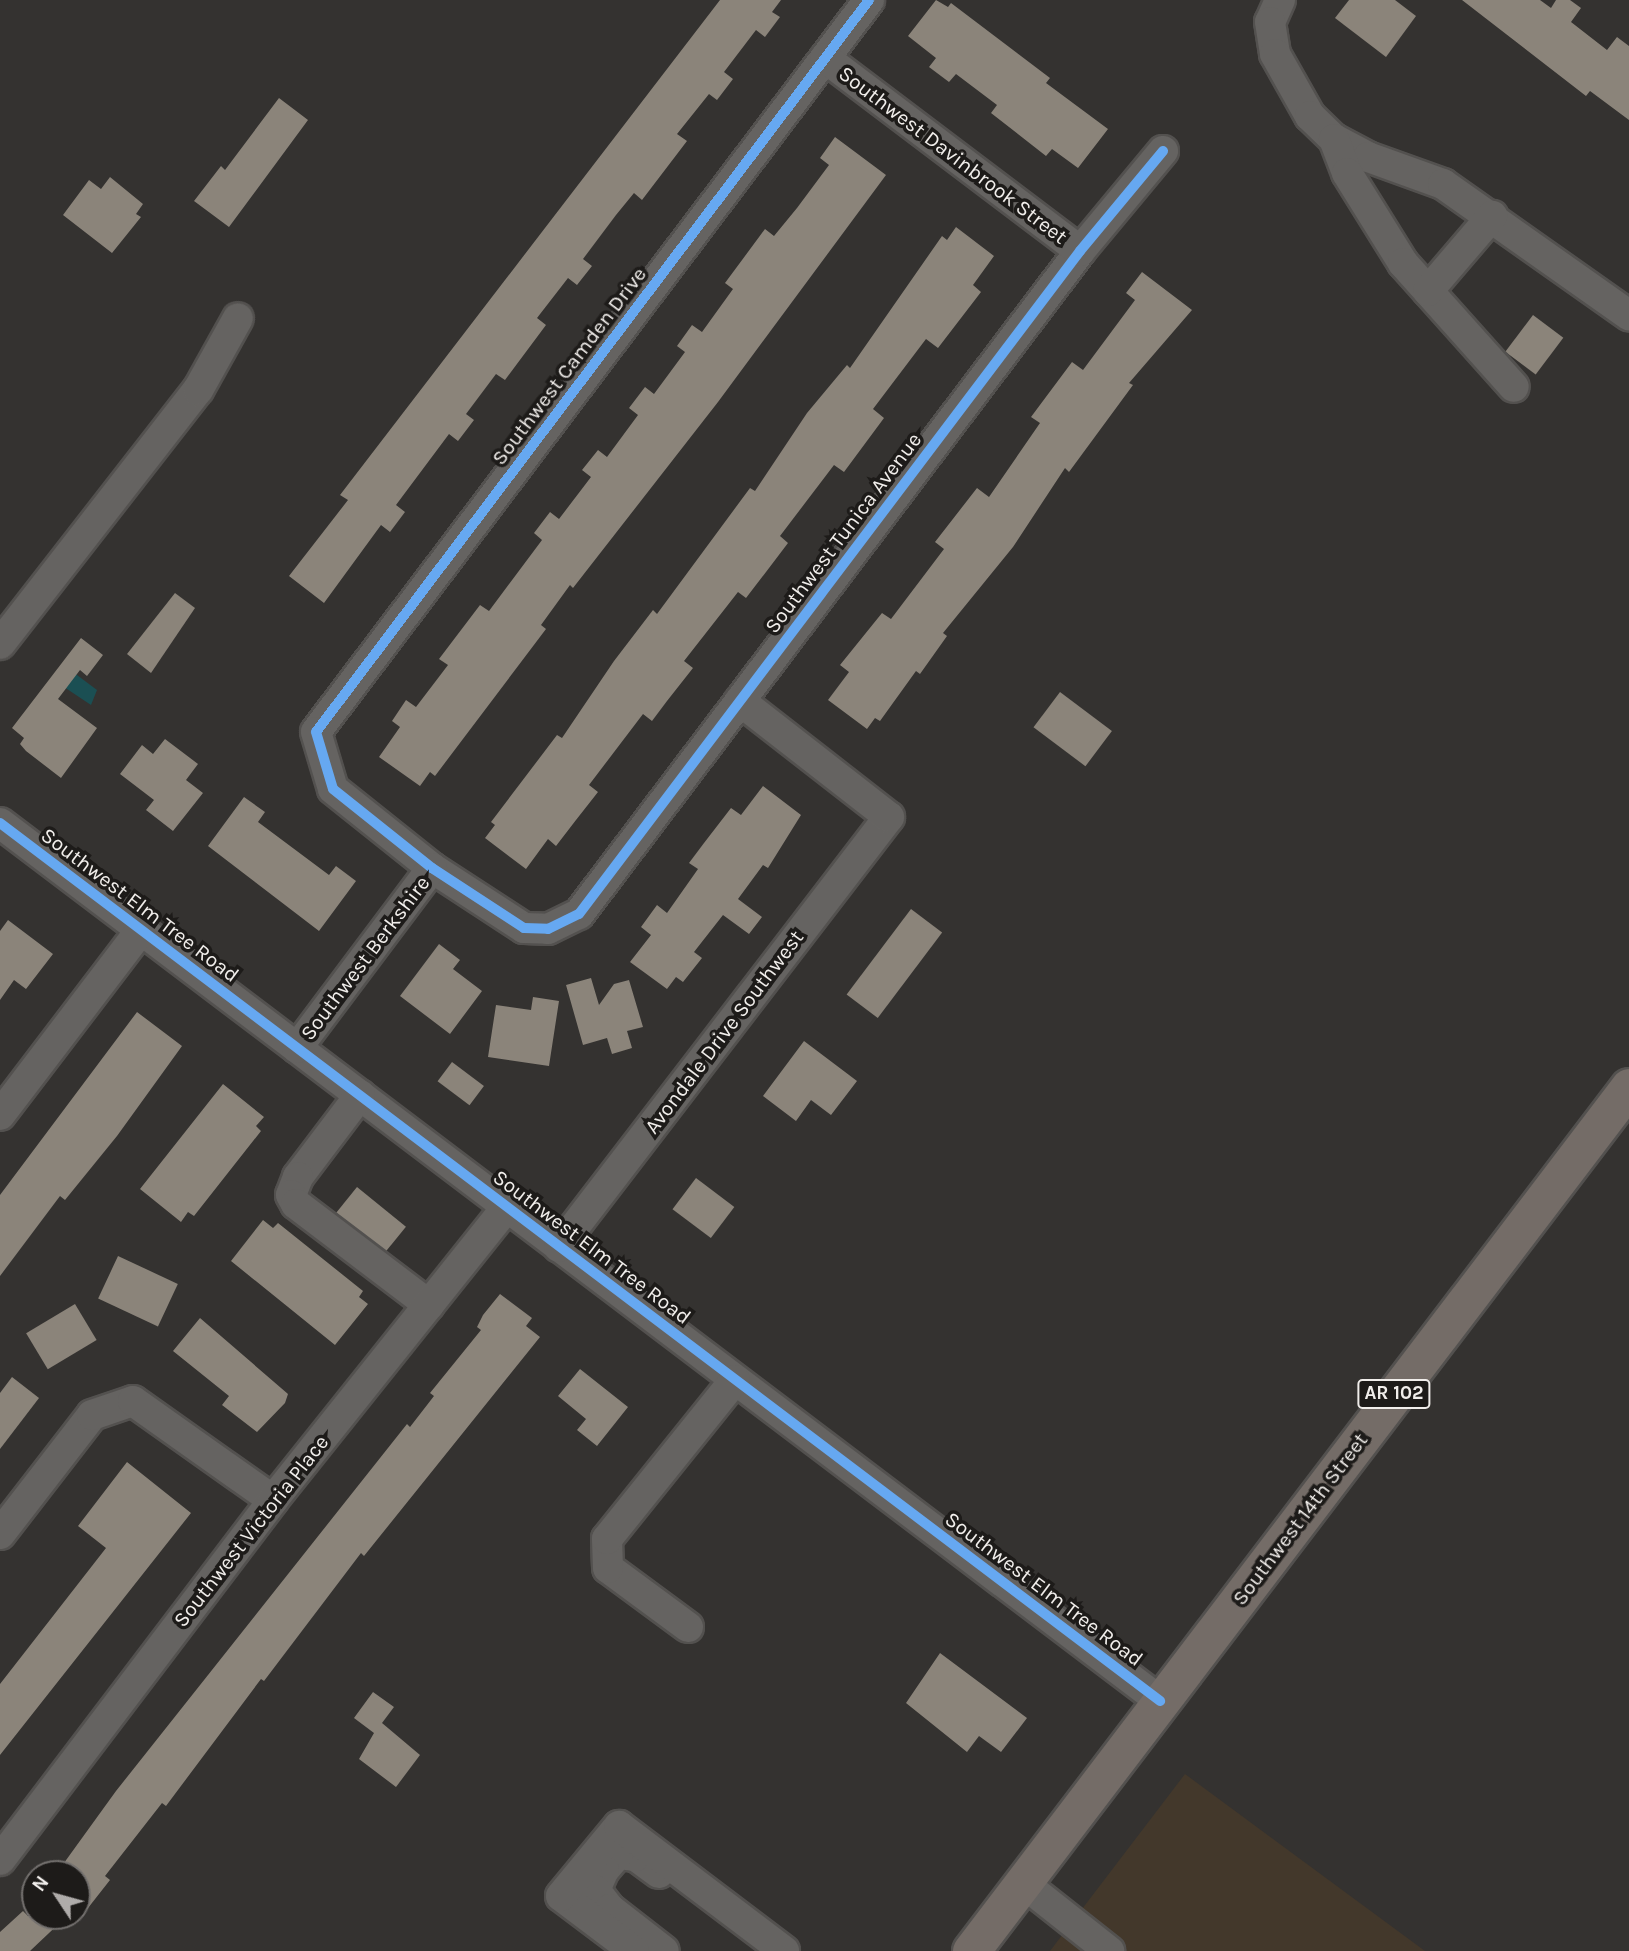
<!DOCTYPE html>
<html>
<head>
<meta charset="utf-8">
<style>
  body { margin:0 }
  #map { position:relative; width:1629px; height:1951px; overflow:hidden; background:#343230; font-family:Karla,sans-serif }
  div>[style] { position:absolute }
  .commercial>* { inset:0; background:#43382b }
  .water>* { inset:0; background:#1b4f53 }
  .building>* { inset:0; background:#8b847a; transform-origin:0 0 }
  .roads { filter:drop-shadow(2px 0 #53514f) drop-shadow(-2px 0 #53514f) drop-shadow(0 2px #53514f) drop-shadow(0 -2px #53514f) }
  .minor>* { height:30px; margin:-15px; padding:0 15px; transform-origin:15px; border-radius:15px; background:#656361 }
  .major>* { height:37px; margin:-18.5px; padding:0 18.5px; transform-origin:18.5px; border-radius:18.5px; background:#746c67 }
  .cycleway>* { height:10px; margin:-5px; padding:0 5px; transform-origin:5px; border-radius:5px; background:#66a8f1 }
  span { translate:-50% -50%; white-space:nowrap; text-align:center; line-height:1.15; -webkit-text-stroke:7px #1d1b19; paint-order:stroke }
  .shield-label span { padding:2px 5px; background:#1d1b19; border:2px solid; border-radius:5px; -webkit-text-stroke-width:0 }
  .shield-label { font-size:19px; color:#f1eeeb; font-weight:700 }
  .street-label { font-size:21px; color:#f1eeeb }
  .north { position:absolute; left:21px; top:1860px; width:70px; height:70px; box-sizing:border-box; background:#1d1b19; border:2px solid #726f6d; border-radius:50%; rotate:306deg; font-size:19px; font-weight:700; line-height:28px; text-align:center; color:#f1eeeb }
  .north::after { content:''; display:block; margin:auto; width:24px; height:32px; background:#afacaa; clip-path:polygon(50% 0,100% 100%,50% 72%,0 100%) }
</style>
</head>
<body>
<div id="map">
  <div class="commercial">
    <i style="clip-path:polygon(1185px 1774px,1425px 1951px,1050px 1951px)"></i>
  </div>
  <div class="water">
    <i style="clip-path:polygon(73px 672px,97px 690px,91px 705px,64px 687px)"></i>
  </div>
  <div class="building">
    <i style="clip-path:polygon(720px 0,781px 0,772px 12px,780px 17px,765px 37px,756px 30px,724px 72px,733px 79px,717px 100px,709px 94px,677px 134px,687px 141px,642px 200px,634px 193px,616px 215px,583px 259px,592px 266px,577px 285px,568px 278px,537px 318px,546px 325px,505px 380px,496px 374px,466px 414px,474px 420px,458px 441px,449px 434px,396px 505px,405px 512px,390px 532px,381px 525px,324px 603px,289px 576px,348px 500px,340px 495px)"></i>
    <i style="clip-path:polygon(936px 0,948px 7px,951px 3px,1050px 78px,1046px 83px,1108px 129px,1078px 168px,1052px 149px,1046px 156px,991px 113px,997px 105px,956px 74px,949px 82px,929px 67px,936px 58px,908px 36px)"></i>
    <i style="clip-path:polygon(1349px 0,1395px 0,1416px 16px,1386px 57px,1335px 18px)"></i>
    <i style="clip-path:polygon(1462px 0,1540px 0,1551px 8px,1556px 0,1570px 0,1581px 8px,1571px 22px,1607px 50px,1617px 37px,1629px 46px,1629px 120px,1590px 91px,1586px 96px)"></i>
    <i style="clip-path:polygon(279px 98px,308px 120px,229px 227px,194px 201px,221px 166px,225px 170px)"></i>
    <i style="clip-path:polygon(835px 137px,886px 175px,718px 402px,573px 588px,570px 585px,541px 625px,546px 629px,435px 776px,430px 772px,420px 786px,379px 757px,400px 727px,392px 721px,406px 700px,416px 707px,448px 665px,439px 659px,480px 605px,489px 611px,542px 540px,534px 533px,550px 512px,559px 519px,591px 477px,582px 470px,598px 450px,607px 457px,638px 415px,629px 408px,645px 387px,654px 394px,685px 352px,677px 346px,692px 325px,702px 332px,733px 289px,725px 283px,765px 229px,774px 236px,797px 208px,829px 165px,820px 158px)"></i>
    <i style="clip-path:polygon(110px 177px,143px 204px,136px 214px,141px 217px,112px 253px,63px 215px,89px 180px,101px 189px)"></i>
    <i style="clip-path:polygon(956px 227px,994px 256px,973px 285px,981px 292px,938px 348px,926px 339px,873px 409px,884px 418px,844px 472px,834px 465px,780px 536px,788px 543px,766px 572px,746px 598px,738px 592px,684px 661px,693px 668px,667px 701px,652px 721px,643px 714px,589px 785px,598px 792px,576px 820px,556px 846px,548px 839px,526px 869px,485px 838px,495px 825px,491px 822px,557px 735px,562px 738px,614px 661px,653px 610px,657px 614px,750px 488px,755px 491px,807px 413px,847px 365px,850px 368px,942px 236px,947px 240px)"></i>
    <i style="clip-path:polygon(1142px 272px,1192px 310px,1129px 383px,1133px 385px,1069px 472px,1065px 468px,1013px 547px,943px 633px,947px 636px,920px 674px,916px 671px,880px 721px,875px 718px,867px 729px,828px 700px,849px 672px,840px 665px,882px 613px,891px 619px,944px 549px,935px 542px,977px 488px,989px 497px,1040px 423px,1031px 417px,1072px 362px,1083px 370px,1135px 300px,1126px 293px)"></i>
    <i style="left:1533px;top:315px;width:38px;height:46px;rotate:37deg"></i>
    <i style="clip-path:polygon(175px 593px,195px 608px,151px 673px,127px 654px)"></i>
    <i style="clip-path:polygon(81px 638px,103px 655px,87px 676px,80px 670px,58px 699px,97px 728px,61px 778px,26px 751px,20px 744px,24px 738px,12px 728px)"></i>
    <i style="left:1060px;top:692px;width:65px;height:44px;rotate:37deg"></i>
    <i style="clip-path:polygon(165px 739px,198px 764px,186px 780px,203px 793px,173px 831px,146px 810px,154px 800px,120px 774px,142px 745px,153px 754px)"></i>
    <i style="clip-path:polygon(763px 786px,801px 815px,768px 868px,763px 865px,738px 899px,762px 917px,749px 934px,723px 915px,694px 952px,702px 958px,683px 982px,676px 977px,667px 989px,630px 962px,651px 935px,641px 927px,657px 905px,667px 913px,698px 869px,689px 863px,704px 843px,731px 808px,741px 815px)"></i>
    <i style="clip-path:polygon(244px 797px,265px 812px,258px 822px,329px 875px,336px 866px,356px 881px,319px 931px,208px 846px)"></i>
    <i style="left:911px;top:909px;width:39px;height:107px;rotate:37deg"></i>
    <i style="clip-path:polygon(8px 920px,53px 954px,26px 989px,14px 980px,0 1000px,0 931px)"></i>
    <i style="clip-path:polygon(439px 944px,460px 960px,453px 969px,482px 991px,450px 1034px,400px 996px)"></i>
    <i style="clip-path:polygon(591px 978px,599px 1005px,614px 984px,629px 980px,643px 1027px,627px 1031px,632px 1048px,612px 1054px,607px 1038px,583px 1045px,566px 985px)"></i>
    <i style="clip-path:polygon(533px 997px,559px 1001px,549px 1066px,488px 1057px,496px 1005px,531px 1010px)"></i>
    <i style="clip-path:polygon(137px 1012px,182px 1046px,117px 1136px,65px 1200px,60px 1196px,0 1276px,0 1195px)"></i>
    <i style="clip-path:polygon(804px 1041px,857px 1081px,831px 1115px,811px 1100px,796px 1121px,763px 1096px)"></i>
    <i style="left:452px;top:1062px;width:40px;height:24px;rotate:37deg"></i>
    <i style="clip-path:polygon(223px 1084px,264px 1117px,256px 1126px,261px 1131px,194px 1216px,188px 1212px,181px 1222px,140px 1189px)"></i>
    <i style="left:696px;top:1178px;width:48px;height:39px;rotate:37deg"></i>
    <i style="left:357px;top:1187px;width:63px;height:33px;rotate:39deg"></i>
    <i style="clip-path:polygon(263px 1220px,273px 1228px,278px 1223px,363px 1291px,359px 1297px,368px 1304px,335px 1345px,231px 1261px)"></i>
    <i style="left:118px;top:1256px;width:66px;height:47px;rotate:25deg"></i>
    <i style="clip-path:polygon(500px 1294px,532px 1318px,526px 1326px,540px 1337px,364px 1556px,361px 1553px,264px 1681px,261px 1679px,166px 1806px,162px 1803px,105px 1876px,110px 1880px,77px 1922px,77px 1874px,56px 1874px,116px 1791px,407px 1424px,410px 1427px,434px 1396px,430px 1393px,481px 1330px,477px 1327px,483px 1315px)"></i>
    <i style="left:75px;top:1304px;width:42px;height:57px;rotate:59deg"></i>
    <i style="clip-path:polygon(200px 1318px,288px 1394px,285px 1403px,257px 1432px,222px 1405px,229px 1396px,173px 1351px)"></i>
    <i style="clip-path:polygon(580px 1369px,628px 1407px,597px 1446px,577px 1430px,586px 1419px,558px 1396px)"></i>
    <i style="clip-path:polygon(12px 1377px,39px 1398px,0 1449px,0 1393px)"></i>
    <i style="clip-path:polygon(127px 1462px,191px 1513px,0 1755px,0 1684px,106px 1548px,78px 1526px)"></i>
    <i style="clip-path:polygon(940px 1653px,1027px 1718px,1001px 1752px,979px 1736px,967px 1752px,906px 1703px)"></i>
    <i style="clip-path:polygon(373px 1692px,394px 1707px,382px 1723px,420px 1755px,396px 1787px,359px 1759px,374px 1733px,354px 1718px)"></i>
    <i style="clip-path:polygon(23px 1911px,28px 1916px,67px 1916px,30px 1951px,0 1951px,0 1932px)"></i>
  </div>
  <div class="roads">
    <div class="minor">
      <i style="left:869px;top:0;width:917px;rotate:127.07deg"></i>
      <i style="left:316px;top:732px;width:59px;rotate:73.4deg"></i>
      <i style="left:333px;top:789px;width:127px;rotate:38.6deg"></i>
      <i style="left:432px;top:868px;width:110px;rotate:33.1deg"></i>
      <i style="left:524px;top:928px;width:24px;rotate:2deg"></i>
      <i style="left:548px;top:929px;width:34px;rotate:-26deg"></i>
      <i style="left:579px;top:914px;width:831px;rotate:-52.92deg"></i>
      <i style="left:1080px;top:251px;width:130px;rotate:-50.3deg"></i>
      <i style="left:1280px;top:0;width:24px;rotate:114deg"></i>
      <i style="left:1270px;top:22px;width:32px;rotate:81deg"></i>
      <i style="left:1275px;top:54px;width:71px;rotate:60.6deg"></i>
      <i style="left:1310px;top:116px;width:33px;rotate:44deg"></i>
      <i style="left:1334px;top:139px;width:38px;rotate:28deg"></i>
      <i style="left:1368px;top:157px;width:80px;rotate:19.8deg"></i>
      <i style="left:1443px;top:184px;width:228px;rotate:35.2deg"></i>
      <i style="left:825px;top:58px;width:320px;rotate:37.1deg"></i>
      <i style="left:1334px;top:139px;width:36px;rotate:69deg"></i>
      <i style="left:1347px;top:173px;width:106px;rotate:58.1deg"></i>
      <i style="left:1403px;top:263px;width:166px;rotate:48.2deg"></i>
      <i style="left:1428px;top:291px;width:99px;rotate:-49.5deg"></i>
      <i style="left:0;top:644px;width:322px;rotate:-52.1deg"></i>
      <i style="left:198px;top:390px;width:82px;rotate:-60.9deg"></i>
      <i style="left:0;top:823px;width:1455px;rotate:37.12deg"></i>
      <i style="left:297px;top:1048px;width:225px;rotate:-53.1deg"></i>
      <i style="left:360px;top:1095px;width:103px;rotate:127.1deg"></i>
      <i style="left:298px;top:1177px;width:19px;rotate:111deg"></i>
      <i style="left:291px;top:1195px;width:10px;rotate:61deg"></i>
      <i style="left:296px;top:1204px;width:167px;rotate:37.2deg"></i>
      <i style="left:0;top:1115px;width:233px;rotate:-52.7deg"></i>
      <i style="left:559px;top:1247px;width:542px;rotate:-52.5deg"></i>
      <i style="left:889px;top:817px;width:189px;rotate:-142.1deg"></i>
      <i style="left:0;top:1534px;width:150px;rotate:-52.3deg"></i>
      <i style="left:92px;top:1415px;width:43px;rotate:-18.9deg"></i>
      <i style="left:133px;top:1401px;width:171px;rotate:35.3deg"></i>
      <i style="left:688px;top:1627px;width:99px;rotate:-143.6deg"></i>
      <i style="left:608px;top:1568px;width:29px;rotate:-92deg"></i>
      <i style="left:607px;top:1539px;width:204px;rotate:-51.2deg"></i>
      <i style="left:0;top:1860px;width:452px;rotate:-52.8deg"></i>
      <i style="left:273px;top:1500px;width:375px;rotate:-51.4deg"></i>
      <i style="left:659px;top:1873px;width:29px;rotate:-144deg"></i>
      <i style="left:636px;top:1856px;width:18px;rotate:-174deg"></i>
      <i style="left:618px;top:1854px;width:21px;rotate:131deg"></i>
      <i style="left:604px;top:1870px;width:22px;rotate:114deg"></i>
      <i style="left:595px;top:1890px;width:24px;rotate:52deg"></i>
      <i style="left:610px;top:1909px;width:68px;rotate:37.9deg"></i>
      <i style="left:1023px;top:1883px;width:110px;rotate:38.3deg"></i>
      <i style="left:634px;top:1951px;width:91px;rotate:-143deg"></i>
      <i style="left:561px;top:1896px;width:91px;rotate:-50.4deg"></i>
      <i style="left:619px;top:1826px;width:207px;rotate:37.1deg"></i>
    </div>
    <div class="major">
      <i style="left:971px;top:1951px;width:1086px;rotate:-52.71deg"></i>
    </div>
  </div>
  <div class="cycleway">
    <i style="left:869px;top:0;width:917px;rotate:127.07deg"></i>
    <i style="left:316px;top:732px;width:59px;rotate:73.4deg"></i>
    <i style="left:333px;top:789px;width:127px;rotate:38.6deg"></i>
    <i style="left:432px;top:868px;width:110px;rotate:33.1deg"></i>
    <i style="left:524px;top:928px;width:24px;rotate:2deg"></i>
    <i style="left:548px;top:929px;width:34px;rotate:-26deg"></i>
    <i style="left:579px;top:914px;width:831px;rotate:-52.92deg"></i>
    <i style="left:1080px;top:251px;width:130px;rotate:-50.3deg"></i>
    <i style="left:0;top:823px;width:1455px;rotate:37.12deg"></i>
  </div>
  <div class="shield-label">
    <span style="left:1394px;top:1394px">AR 102</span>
  </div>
  <div class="street-label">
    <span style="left:953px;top:155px;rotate:37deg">Southwest Davinbrook Street</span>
    <span style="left:569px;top:366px;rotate:-53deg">Southwest Camden Drive</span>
    <span style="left:843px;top:533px;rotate:-53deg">Southwest Tunica Avenue</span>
    <span style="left:140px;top:905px;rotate:37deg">Southwest Elm Tree Road</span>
    <span style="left:365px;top:958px;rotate:-53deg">Southwest Berkshire</span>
    <span style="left:724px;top:1032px;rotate:-53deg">Avondale Drive Southwest</span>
    <span style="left:592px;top:1247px;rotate:37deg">Southwest Elm Tree Road</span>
    <span style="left:1300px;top:1519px;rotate:-53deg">Southwest 14th Street</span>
    <span style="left:251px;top:1531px;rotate:-52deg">Southwest Victoria Place</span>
    <span style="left:1044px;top:1589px;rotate:37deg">Southwest Elm Tree Road</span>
  </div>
  <div class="north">N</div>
</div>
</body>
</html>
